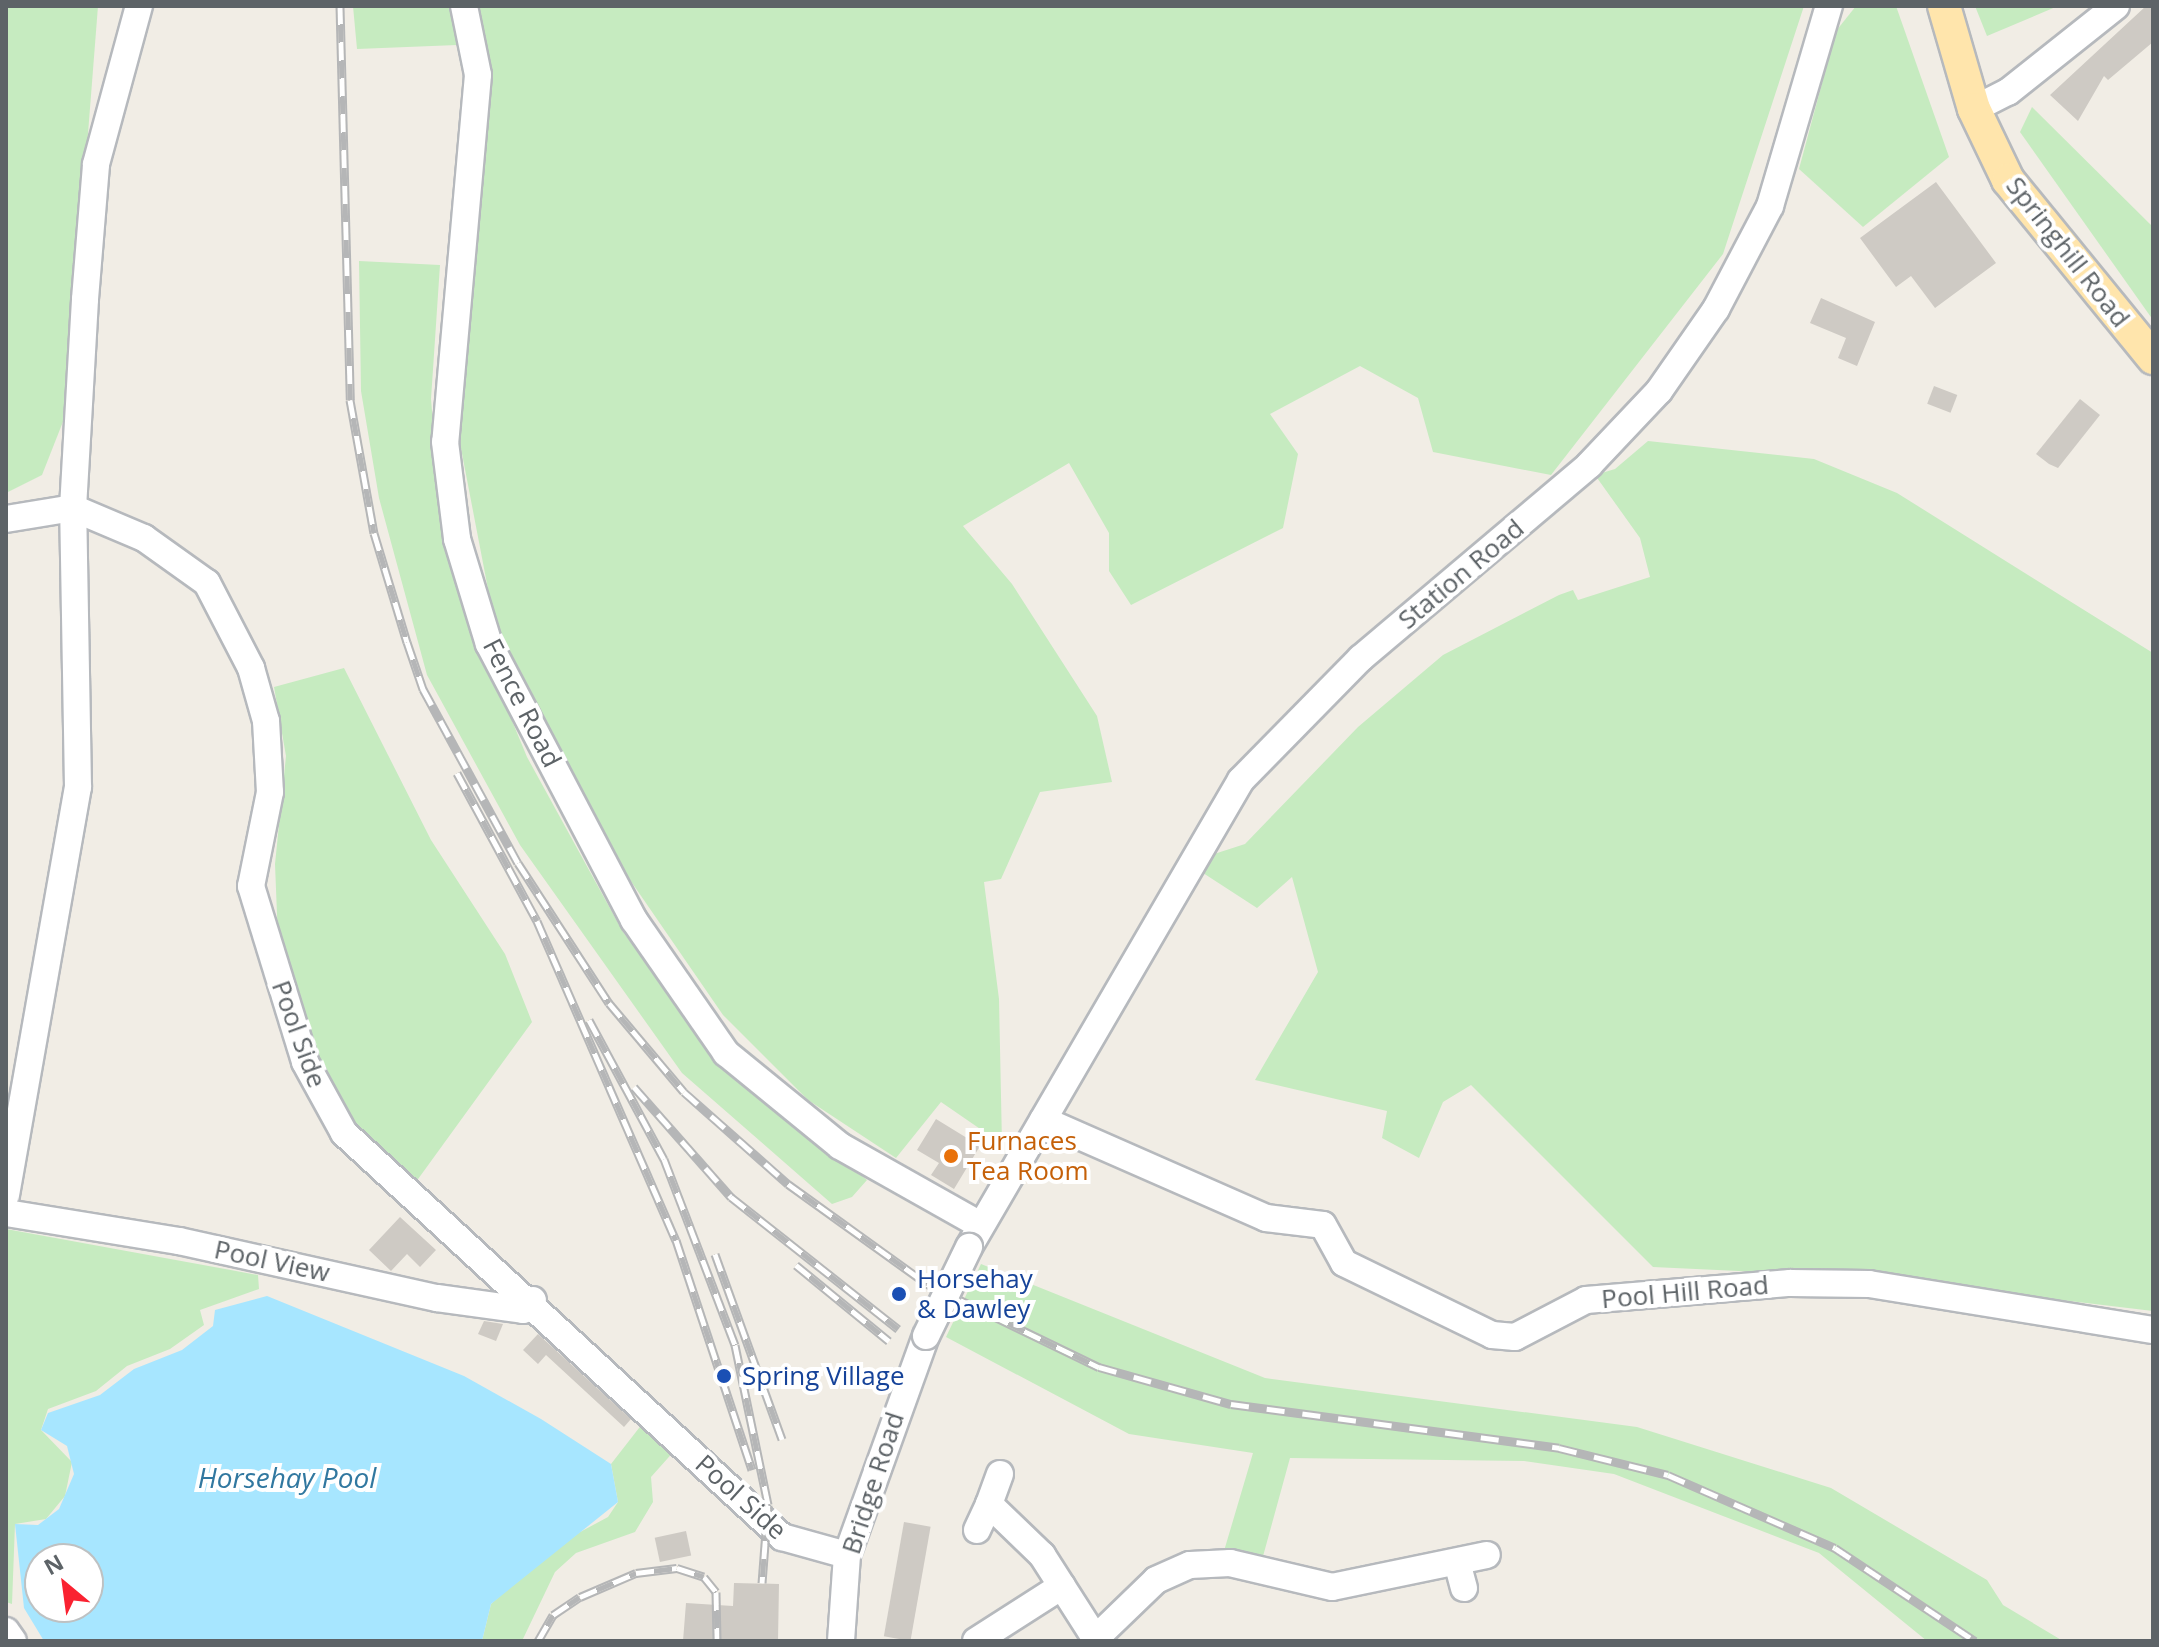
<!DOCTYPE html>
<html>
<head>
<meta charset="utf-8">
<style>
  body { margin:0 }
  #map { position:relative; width:2159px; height:1647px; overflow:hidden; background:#f1ede5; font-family:"Open Sans",sans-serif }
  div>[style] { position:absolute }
  .green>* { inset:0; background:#c6ebc0 }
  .water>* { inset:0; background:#a7e6ff }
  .building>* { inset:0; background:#cecac4; transform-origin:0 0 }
  .roads { filter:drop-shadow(2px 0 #b6b9bd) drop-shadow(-2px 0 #b6b9bd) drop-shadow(0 2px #b6b9bd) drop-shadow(0 -2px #b6b9bd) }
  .minor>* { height:26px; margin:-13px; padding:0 13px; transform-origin:13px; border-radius:13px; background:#fff }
  .major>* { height:32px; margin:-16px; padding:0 16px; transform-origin:16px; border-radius:16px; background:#ffe5ac }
  .rail>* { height:9px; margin-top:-4.5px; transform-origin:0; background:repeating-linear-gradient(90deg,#fff 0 18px,#b5b6b7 0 36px); box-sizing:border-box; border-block:2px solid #b5b6b7 }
  .bridges { filter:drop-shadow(2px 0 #b6b9bd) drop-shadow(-2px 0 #b6b9bd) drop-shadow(0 2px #b6b9bd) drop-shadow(0 -2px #b6b9bd) }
  .minor-bridge>* { height:26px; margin:-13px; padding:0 13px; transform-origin:13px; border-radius:13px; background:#fff }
  .dots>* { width:22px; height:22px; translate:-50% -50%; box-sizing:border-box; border:4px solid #fff; border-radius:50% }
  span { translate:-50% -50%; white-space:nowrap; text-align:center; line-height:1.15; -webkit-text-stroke:8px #fff; paint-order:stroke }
  .street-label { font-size:26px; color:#5d6367 }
  .food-label { font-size:26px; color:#c56008 }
  .left { translate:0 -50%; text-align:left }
  .transit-label { font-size:26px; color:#164399 }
  .water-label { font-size:28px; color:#3178a0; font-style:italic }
  .frame { position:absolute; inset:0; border:8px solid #5d6367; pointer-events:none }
  .north { position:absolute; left:24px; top:1543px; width:80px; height:80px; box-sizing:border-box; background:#fff; border:2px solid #bec1c2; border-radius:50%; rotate:331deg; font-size:22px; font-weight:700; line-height:32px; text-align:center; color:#5d6367 }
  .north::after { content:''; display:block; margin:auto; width:28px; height:36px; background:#fa2231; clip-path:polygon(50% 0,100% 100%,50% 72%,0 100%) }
</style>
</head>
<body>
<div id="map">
  <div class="green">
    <i style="clip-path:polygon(6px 6px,98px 6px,66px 414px,42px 475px,6px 493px)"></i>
    <i style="clip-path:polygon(353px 6px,449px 6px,457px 45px,357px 49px)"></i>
    <i style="clip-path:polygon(475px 6px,1804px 6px,1723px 254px,1551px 475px,1433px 452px,1418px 398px,1360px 366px,1270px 414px,1298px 454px,1283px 528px,1131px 605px,1109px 571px,1109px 533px,1069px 463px,963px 526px,1012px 584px,1097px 716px,1112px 782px,1040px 792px,1001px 879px,984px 882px,999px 999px,1002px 1144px,941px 1102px,896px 1158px,808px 1100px,723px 1015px,617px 861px,497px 636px,459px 438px)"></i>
    <i style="clip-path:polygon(1856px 6px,1896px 6px,1949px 157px,1863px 227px,1799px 169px,1836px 31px)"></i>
    <i style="clip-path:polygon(1975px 6px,2058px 6px,1987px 36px)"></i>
    <i style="clip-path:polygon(2032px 107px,2153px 227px,2153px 320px,2020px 132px)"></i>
    <i style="clip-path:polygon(359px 261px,440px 265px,431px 399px,441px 517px,460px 595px,527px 757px,623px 932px,731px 1074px,867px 1180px,852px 1197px,832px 1204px,682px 1073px,520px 845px,427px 675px,379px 498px,361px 391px)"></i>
    <i style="clip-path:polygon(1648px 441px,1814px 459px,1897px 493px,2153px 653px,2153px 1311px,1867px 1277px,1653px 1267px,1471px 1085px,1443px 1102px,1419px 1158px,1382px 1138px,1387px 1111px,1255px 1080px,1318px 972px,1292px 877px,1257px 908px,1200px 871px,1211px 855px,1245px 844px,1358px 727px,1443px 655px,1559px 595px,1573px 590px,1578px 600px,1650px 577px,1640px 538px,1595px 475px,1615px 469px)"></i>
    <i style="clip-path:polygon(344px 668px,431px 840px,505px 954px,532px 1022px,413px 1186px,351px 1124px,322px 1075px,278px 940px,275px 864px,286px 756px,274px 687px)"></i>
    <i style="clip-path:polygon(6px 1229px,258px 1275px,259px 1289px,200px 1310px,204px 1325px,170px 1349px,127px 1366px,96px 1391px,48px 1409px,41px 1430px,72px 1462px,65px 1496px,46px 1519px,15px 1524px,12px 1604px,6px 1602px)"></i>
    <i style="clip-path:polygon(981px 1264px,1265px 1378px,1637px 1427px,1831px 1488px,1987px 1580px,2003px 1605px,2063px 1641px,1927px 1641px,1819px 1553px,1614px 1474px,1524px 1461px,1290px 1458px,1262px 1560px,1224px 1551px,1253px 1453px,1129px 1434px,946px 1337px)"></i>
    <i style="clip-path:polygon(646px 1419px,676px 1449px,651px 1477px,653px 1502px,635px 1532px,576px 1553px,555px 1572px,522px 1641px,482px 1641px,491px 1604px,556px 1545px,608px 1517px,618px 1502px,611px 1464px)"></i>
  </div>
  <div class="water">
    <i style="clip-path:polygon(evenodd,267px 1296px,464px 1376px,541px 1419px,611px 1464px,618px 1502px,491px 1604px,482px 1641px,44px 1641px,24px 1608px,15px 1524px,38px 1525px,59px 1509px,74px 1474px,67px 1446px,41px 1430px,48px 1413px,100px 1395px,134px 1369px,182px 1350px,213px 1326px,215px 1310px,267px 1296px,40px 1559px,88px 1559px,88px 1607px,40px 1607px,40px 1559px)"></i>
  </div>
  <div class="building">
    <i style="clip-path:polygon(2146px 6px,2153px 6px,2153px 42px,2108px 80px,2104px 76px,2078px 121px,2050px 95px)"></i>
    <i style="clip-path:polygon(1936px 182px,1996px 263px,1935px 308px,1911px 276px,1896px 287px,1860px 238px)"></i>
    <i style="clip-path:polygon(1821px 298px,1875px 322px,1857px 366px,1838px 358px,1846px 338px,1810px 323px)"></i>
    <i style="left:1934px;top:386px;width:25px;height:19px;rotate:21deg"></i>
    <i style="clip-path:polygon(2080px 399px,2100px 415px,2058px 468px,2049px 464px,2036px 454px)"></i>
    <i style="clip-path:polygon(936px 1119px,980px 1146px,954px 1189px,931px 1175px,939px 1163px,917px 1150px)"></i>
    <i style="clip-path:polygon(400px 1217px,436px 1250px,420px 1267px,407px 1254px,391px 1271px,369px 1250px)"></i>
    <i style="clip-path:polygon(484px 1321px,503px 1324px,496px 1341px,478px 1334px)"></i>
    <i style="clip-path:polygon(538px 1334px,631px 1419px,624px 1427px,546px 1355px,538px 1364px,523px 1350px)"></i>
    <i style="left:904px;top:1522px;width:27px;height:116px;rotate:10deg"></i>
    <i style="left:686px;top:1531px;width:25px;height:32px;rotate:78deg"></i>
    <i style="clip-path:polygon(734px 1583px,779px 1584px,778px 1641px,683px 1641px,686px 1603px,733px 1606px)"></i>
  </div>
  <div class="roads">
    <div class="minor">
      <i style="left:464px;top:6px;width:70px;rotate:78.5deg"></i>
      <i style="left:478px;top:75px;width:368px;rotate:95.1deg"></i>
      <i style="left:445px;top:442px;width:98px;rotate:82.9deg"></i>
      <i style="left:457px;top:539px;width:110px;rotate:73.1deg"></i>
      <i style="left:489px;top:644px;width:312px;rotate:62.3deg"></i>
      <i style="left:634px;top:920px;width:162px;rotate:55.3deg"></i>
      <i style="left:726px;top:1053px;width:147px;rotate:39.2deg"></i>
      <i style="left:840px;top:1146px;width:161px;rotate:29.4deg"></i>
      <i style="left:1974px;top:109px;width:38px;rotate:-27deg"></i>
      <i style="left:2008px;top:92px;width:138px;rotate:-38.5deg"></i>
      <i style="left:6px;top:519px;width:68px;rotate:-9.3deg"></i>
      <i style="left:73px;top:508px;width:77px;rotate:22.9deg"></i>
      <i style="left:144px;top:538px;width:77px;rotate:35.5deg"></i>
      <i style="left:207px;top:583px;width:96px;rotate:62.6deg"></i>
      <i style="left:251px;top:668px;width:55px;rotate:74.2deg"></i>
      <i style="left:266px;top:721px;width:71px;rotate:86.8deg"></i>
      <i style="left:270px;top:792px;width:96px;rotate:101.4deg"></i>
      <i style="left:251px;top:886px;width:184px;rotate:72.9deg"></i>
      <i style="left:305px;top:1062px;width:81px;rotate:61.2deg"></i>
      <i style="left:344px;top:1133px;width:596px;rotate:42.69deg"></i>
      <i style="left:782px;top:1537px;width:67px;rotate:15.5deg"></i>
      <i style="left:1043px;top:1120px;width:244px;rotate:23.7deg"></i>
      <i style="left:1266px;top:1218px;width:57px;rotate:7deg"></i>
      <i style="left:1323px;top:1225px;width:43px;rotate:61.1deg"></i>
      <i style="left:1344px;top:1263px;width:165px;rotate:25.9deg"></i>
      <i style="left:1492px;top:1335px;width:23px;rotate:5deg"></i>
      <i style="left:1515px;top:1337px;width:80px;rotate:-27.5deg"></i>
      <i style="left:1586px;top:1300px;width:205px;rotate:-4.8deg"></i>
      <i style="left:1790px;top:1283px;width:79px;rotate:0.7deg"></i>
      <i style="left:1869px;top:1284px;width:288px;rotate:9.2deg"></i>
      <i style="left:6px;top:1195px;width:414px;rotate:-80deg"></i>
      <i style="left:78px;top:787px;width:279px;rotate:-91deg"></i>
      <i style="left:73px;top:508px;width:209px;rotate:-86.7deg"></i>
      <i style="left:85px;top:299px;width:135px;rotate:-85.3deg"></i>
      <i style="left:96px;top:164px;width:164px;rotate:-74.8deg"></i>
      <i style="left:6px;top:1213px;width:175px;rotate:9.2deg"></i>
      <i style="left:179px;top:1241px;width:264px;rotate:12.5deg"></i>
      <i style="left:437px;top:1298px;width:87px;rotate:7.9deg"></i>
      <i style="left:523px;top:1310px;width:14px;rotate:-45deg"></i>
      <i style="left:969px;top:1247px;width:540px;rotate:-59.78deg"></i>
      <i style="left:1241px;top:780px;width:171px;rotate:-45.5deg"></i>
      <i style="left:1361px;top:658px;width:299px;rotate:-40.2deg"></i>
      <i style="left:1589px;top:465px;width:102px;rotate:-46.6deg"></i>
      <i style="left:1659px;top:391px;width:100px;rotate:-55.2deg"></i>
      <i style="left:1716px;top:309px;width:116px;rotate:-62.3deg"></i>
      <i style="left:1770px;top:206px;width:209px;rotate:-73.6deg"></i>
      <i style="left:1000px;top:1474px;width:32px;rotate:110deg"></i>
      <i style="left:989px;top:1504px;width:74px;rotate:43.9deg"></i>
      <i style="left:1042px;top:1555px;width:102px;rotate:57.4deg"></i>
      <i style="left:977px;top:1530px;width:29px;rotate:-65deg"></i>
      <i style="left:1457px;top:1562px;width:27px;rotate:75deg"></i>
      <i style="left:6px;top:1631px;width:12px;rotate:55deg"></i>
      <i style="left:1096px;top:1638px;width:83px;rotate:-44deg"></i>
      <i style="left:1156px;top:1580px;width:37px;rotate:-24deg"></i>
      <i style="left:1190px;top:1565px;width:40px;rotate:-2.9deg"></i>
      <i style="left:1230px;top:1563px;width:105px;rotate:13.2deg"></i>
      <i style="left:1332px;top:1587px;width:158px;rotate:-11.7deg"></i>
      <i style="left:841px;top:1641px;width:86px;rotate:-86deg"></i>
      <i style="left:847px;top:1555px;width:233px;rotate:-70.2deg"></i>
      <i style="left:976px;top:1641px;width:102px;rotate:-32.6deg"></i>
    </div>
    <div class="major">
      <i style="left:1944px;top:6px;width:107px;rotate:73.8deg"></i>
      <i style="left:1974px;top:109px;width:79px;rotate:64.4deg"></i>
      <i style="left:2008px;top:180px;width:230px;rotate:50.8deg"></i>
    </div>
  </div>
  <div class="rail">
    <i style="left:340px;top:6px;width:394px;rotate:88.5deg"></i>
    <i style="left:350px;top:400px;width:135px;rotate:79.8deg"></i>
    <i style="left:374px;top:533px;width:114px;rotate:73.2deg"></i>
    <i style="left:407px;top:642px;width:50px;rotate:71.2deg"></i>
    <i style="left:423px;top:689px;width:198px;rotate:61.4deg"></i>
    <i style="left:518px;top:863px;width:167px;rotate:57deg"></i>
    <i style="left:609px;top:1003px;width:116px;rotate:49.9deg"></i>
    <i style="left:684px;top:1092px;width:139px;rotate:41.5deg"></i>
    <i style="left:788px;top:1184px;width:171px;rotate:35.7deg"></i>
    <i style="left:927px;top:1284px;width:191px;rotate:25.8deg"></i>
    <i style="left:1099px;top:1367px;width:137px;rotate:15.7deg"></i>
    <i style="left:1231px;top:1404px;width:331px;rotate:7.6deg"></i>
    <i style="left:1559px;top:1448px;width:112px;rotate:13.9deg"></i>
    <i style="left:1668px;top:1475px;width:182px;rotate:23.6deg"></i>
    <i style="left:1835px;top:1548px;width:168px;rotate:33.6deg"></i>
    <i style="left:457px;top:773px;width:168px;rotate:61.6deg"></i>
    <i style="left:537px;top:921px;width:348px;rotate:66.5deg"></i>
    <i style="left:676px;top:1240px;width:242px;rotate:71.7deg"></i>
    <i style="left:589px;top:1020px;width:158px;rotate:61.7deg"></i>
    <i style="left:664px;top:1159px;width:199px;rotate:69.1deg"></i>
    <i style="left:735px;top:1345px;width:163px;rotate:78.3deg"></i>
    <i style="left:768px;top:1505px;width:78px;rotate:94.4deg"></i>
    <i style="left:634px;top:1087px;width:147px;rotate:48.6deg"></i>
    <i style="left:731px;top:1197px;width:213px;rotate:38.3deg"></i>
    <i style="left:715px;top:1254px;width:197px;rotate:70.1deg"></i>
    <i style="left:796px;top:1265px;width:120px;rotate:39.3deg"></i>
    <i style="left:538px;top:1641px;width:30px;rotate:-60deg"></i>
    <i style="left:553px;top:1615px;width:32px;rotate:-34deg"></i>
    <i style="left:580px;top:1597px;width:61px;rotate:-23.2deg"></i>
    <i style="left:636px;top:1573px;width:41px;rotate:-7deg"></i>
    <i style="left:677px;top:1568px;width:28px;rotate:18deg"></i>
    <i style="left:704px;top:1577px;width:19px;rotate:51deg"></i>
    <i style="left:716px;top:1592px;width:49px;rotate:88.8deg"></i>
  </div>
  <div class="bridges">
    <div class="minor-bridge">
      <i style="left:926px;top:1336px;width:99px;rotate:-64.2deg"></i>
    </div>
  </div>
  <div class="dots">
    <i style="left:951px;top:1156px;background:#e8710a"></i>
    <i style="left:899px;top:1294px;background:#1a4fb4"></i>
    <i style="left:724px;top:1376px;background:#1a4fb4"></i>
  </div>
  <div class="street-label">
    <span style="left:2068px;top:252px;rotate:52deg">Springhill Road</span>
    <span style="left:1461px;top:574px;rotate:-40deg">Station Road</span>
    <span style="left:522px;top:703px;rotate:63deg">Fence Road</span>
    <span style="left:299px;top:1034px;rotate:70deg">Pool Side</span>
    <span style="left:272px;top:1261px;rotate:12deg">Pool View</span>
    <span style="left:1685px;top:1292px;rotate:-5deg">Pool Hill Road</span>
    <span style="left:873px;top:1483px;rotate:-72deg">Bridge Road</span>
    <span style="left:741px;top:1497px;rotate:42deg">Pool Side</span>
  </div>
  <div class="food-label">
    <span class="left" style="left:967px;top:1156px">Furnaces<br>Tea Room</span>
  </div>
  <div class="transit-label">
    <span class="left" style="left:917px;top:1294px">Horsehay<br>&amp; Dawley</span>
    <span class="left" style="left:742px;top:1376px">Spring Village</span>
  </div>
  <div class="water-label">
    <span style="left:287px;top:1477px">Horsehay Pool</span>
  </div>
  <div class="frame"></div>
  <div class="north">N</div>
</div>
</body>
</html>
